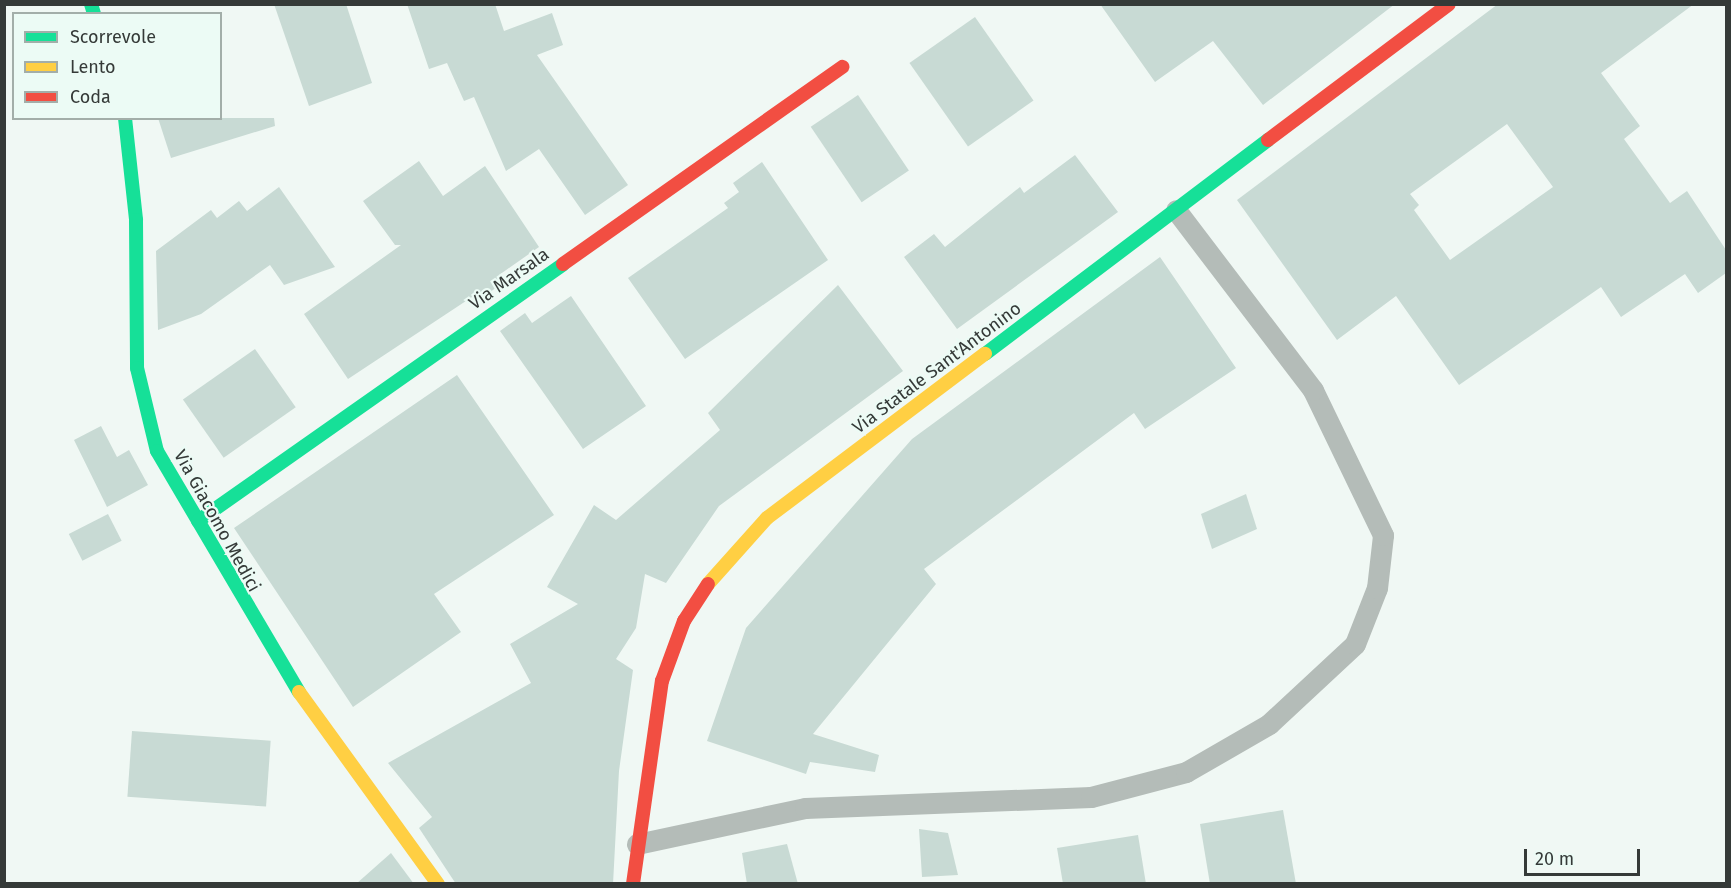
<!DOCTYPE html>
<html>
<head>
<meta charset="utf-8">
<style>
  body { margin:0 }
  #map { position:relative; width:1731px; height:888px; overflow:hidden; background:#f0f8f4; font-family:"Fira Sans",sans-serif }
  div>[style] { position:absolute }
  .building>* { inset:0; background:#c8dad4; transform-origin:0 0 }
  .lane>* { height:21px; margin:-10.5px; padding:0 10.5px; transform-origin:10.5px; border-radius:10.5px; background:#b4bcb8 }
  .fast>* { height:14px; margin:-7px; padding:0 7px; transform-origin:7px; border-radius:7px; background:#16e098 }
  .slow>* { height:14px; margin:-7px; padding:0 7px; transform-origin:7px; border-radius:7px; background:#ffcf43 }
  .jam>* { height:14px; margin:-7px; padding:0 7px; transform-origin:7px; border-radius:7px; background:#f24e42 }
  span { translate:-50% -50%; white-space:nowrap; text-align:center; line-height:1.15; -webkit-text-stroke:4.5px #ecfbf5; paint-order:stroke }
  .street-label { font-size:18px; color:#353a38 }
  .frame { position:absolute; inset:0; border:6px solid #353a38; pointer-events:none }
  .legend { position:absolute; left:12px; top:12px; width:210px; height:108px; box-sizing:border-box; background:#ecfbf5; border:2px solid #a3aea9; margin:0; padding:8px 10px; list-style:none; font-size:18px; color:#353a38 }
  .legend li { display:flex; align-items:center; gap:12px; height:30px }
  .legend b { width:30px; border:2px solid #a3aea9 }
  .scale { position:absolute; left:1524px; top:849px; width:116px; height:27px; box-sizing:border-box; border:3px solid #353a38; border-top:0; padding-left:8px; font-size:18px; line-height:21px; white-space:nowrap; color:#353a38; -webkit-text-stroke:4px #ecfbf5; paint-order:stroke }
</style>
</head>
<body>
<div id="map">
  <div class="building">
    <i style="clip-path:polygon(274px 4px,346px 4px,372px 83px,309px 106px)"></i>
    <i style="clip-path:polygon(407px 4px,495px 4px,504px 31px,552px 13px,563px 45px,537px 55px,628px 185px,585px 215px,539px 149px,506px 171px,474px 97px,464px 101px,447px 63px,429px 69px)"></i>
    <i style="clip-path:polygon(1100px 4px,1395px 4px,1263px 105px,1213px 41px,1155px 82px)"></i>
    <i style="clip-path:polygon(evenodd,1498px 4px,1694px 4px,1601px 73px,1640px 126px,1624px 139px,1670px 203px,1687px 191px,1726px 250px,1726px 273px,1698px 293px,1685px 274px,1621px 317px,1601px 287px,1459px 385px,1396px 296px,1337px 340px,1237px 200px,1498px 4px,1507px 124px,1553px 187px,1450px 260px,1414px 210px,1419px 205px,1410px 194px,1507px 124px)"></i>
    <i style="left:975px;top:17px;width:102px;height:80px;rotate:55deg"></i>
    <i style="left:858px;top:95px;width:91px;height:57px;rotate:56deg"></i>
    <i style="clip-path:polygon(158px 118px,274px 118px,275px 126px,171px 158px)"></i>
    <i style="clip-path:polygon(1075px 155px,1118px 212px,957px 329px,904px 257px,934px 234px,945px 247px,1020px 187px,1024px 193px)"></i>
    <i style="clip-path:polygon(419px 161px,443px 196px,485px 166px,539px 247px,499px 275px,504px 282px,479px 300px,475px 295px,348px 379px,304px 314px,401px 245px,395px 245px,363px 201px)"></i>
    <i style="clip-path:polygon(762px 162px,828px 260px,685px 359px,628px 278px,728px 208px,724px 203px,739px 192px,733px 183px)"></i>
    <i style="clip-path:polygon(279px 187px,335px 267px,284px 285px,270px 265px,201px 314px,158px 330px,156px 251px,211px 210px,217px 218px,239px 201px,247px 211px)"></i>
    <i style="clip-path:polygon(1160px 257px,1236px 368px,1145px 429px,1134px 413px,924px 569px,936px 584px,813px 734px,879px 755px,875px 772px,810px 762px,806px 774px,707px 741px,746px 628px,912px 439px)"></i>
    <i style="clip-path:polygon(838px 285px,903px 371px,719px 506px,666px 583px,645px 574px,636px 628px,616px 659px,633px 670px,619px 771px,613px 884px,456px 884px,419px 828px,432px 817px,388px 763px,531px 683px,510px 644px,578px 604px,547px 587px,594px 505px,616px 520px,720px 430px,708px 413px)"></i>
    <i style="clip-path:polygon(571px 296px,646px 406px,583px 449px,500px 331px,525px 313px,532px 323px)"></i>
    <i style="left:255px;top:349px;width:71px;height:88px;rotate:55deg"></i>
    <i style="clip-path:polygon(457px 375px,554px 515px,434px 594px,461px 632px,353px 707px,234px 528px)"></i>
    <i style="clip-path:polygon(101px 426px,117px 457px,129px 450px,148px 485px,107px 507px,74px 440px)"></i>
    <i style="clip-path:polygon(1246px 494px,1257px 529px,1212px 549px,1201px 514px)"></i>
    <i style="left:108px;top:514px;width:30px;height:44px;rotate:63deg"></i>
    <i style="left:132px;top:731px;width:139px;height:66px;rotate:4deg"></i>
    <i style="clip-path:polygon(1283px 810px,1296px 884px,1210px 884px,1200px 824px)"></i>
    <i style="clip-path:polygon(919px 829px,948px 833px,958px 875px,922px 877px)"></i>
    <i style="clip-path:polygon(1138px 835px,1146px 884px,1063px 884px,1057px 848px)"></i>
    <i style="clip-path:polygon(787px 844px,798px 884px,747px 884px,742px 853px)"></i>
    <i style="clip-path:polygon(391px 853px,414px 884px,356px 884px)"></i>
  </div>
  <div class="lane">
    <i style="left:637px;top:844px;width:172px;rotate:-12.1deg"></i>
    <i style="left:805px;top:808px;width:286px;rotate:-2.2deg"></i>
    <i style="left:1091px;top:797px;width:98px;rotate:-14.7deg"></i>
    <i style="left:1186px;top:772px;width:96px;rotate:-30deg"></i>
    <i style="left:1269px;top:724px;width:117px;rotate:-42.9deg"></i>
    <i style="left:1355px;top:644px;width:60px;rotate:-68.6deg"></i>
    <i style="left:1377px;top:588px;width:53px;rotate:-83.5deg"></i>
    <i style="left:1383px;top:535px;width:161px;rotate:-115.8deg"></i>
    <i style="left:1313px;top:390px;width:226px;rotate:-127.3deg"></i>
  </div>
  <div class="fast">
    <i style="left:91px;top:4px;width:10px;rotate:73deg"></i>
    <i style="left:125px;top:118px;width:103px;rotate:83.8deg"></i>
    <i style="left:136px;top:220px;width:148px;rotate:89.6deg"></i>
    <i style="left:137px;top:368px;width:85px;rotate:76.5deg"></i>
    <i style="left:157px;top:451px;width:280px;rotate:59.5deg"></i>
    <i style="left:985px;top:354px;width:355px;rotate:-37.1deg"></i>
    <i style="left:198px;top:521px;width:446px;rotate:-35.1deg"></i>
  </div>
  <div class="slow">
    <i style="left:708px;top:584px;width:89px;rotate:-48.2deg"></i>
    <i style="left:767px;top:518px;width:273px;rotate:-37deg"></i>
    <i style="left:299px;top:692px;width:237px;rotate:54.1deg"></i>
  </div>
  <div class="jam">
    <i style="left:1268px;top:140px;width:226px;rotate:-36.9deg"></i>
    <i style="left:563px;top:264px;width:342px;rotate:-35.2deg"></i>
    <i style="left:633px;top:884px;width:205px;rotate:-81.9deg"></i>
    <i style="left:662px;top:681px;width:64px;rotate:-69.9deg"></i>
    <i style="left:684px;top:621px;width:44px;rotate:-57deg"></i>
  </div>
  <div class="street-label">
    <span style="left:509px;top:279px;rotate:-35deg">Via Marsala</span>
    <span style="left:937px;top:368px;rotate:-37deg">Via Statale Sant'Antonino</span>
    <span style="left:217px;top:521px;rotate:61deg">Via Giacomo Medici</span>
  </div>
  <div class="frame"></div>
  <ul class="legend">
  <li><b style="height:8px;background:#16e098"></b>Scorrevole</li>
  <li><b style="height:8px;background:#ffcf43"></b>Lento</li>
  <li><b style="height:8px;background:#f24e42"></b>Coda</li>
  </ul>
  <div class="scale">20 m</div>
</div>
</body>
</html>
